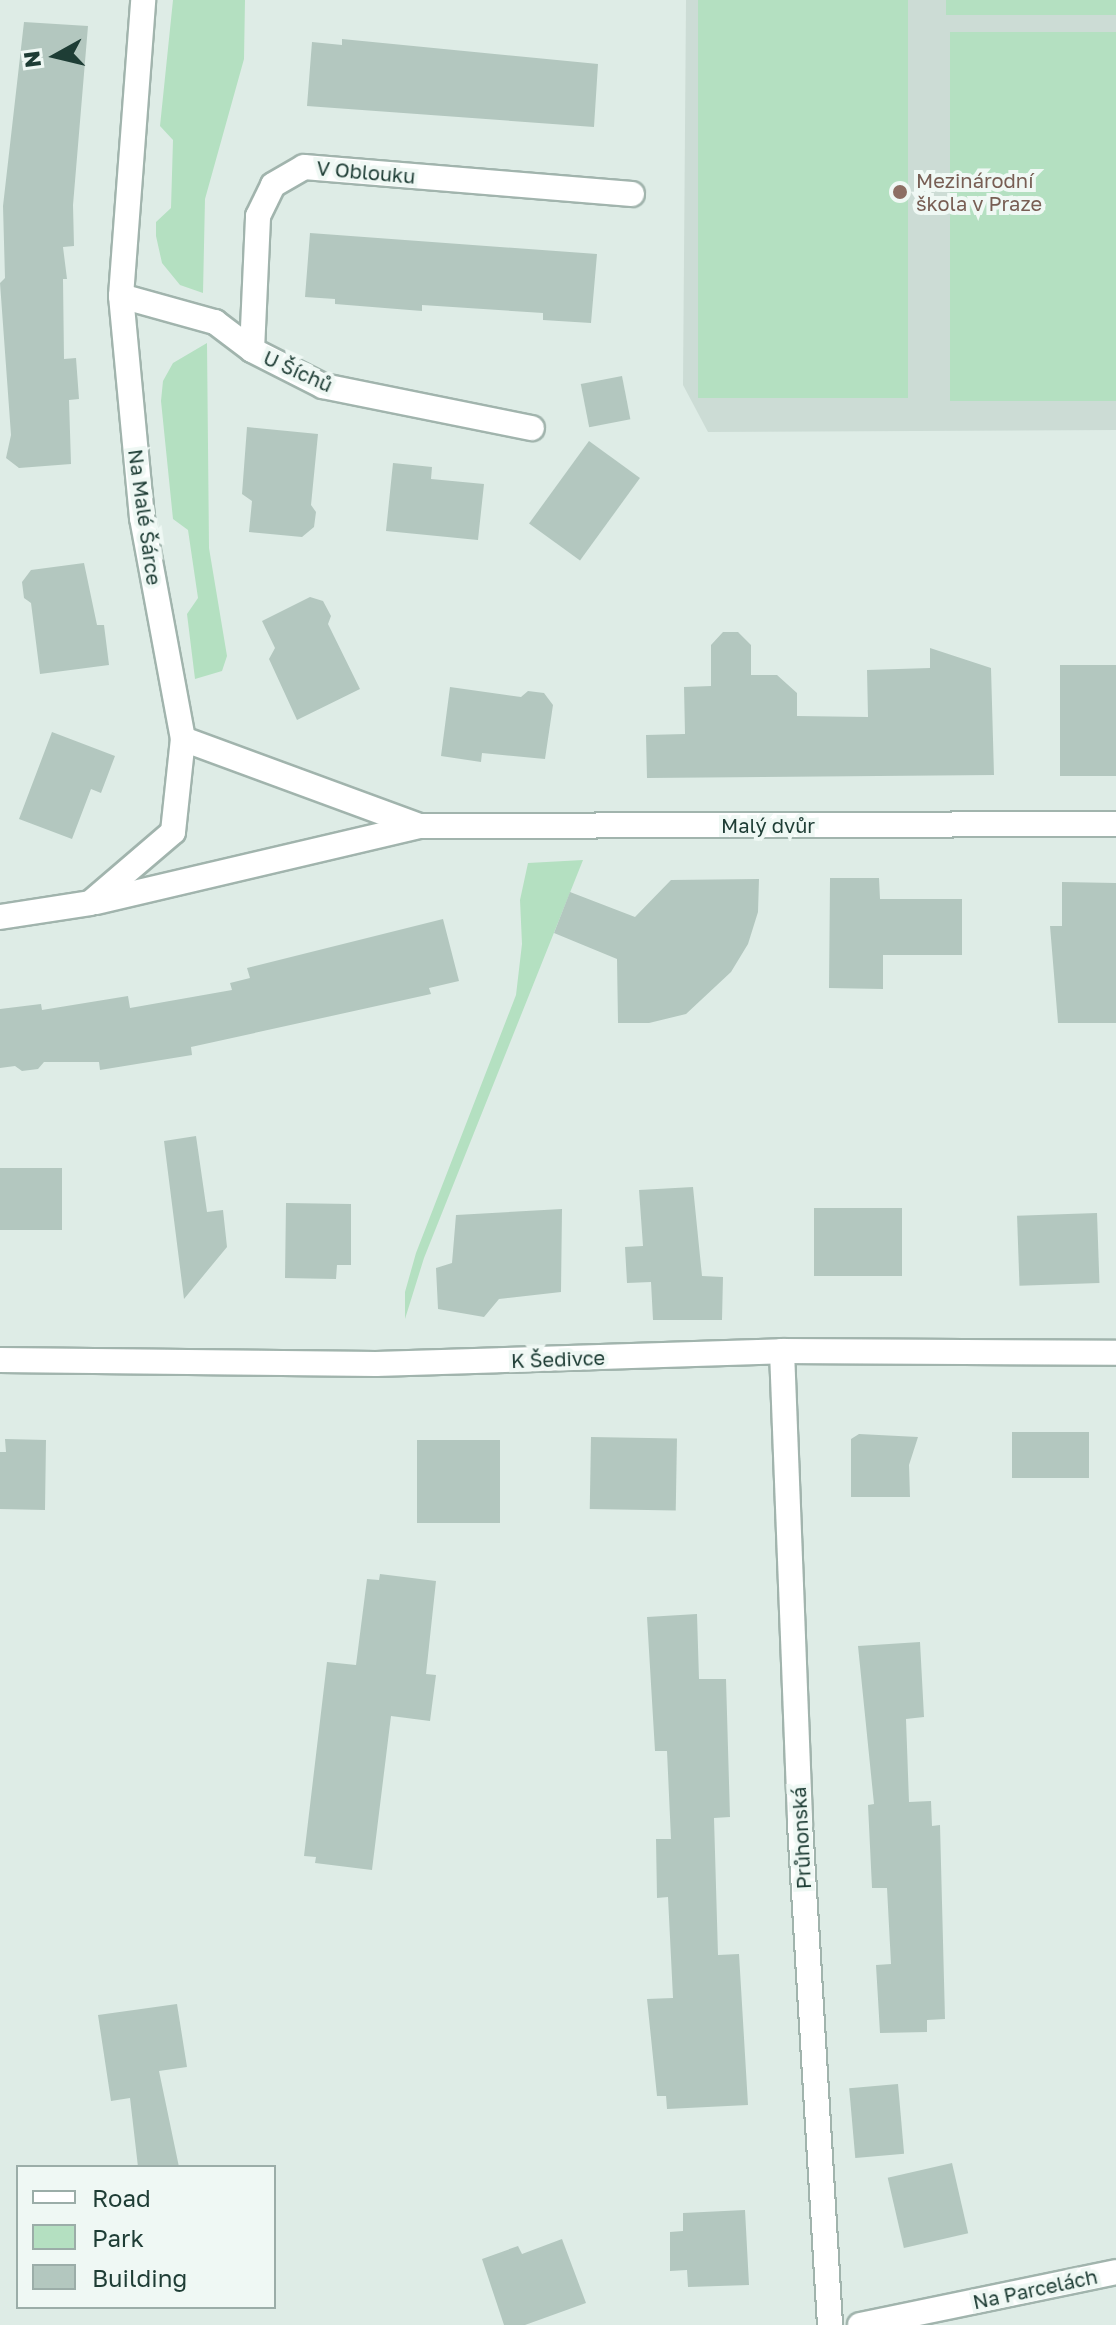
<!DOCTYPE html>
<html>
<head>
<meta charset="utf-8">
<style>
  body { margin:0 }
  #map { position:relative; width:1116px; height:2325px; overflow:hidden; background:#deece6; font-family:"Golos Text",sans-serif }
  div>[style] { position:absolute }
  .built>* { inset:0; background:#ccdcd5 }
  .green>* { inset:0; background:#b4e0c1; transform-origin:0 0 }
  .building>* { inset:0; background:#b3c7bf; transform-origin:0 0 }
  .roads { filter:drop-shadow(2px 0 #a1b4ad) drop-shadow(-2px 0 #a1b4ad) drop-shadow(0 2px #a1b4ad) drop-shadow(0 -2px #a1b4ad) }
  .minor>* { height:24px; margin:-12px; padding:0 12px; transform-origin:12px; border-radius:12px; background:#fff }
  .dots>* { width:22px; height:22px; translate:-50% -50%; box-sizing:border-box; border:4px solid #eff8f4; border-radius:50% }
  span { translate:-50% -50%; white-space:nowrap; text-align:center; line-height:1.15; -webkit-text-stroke:8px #eff8f4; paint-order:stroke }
  .street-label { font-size:20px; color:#1e3d35 }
  .education-label { font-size:20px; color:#785e54 }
  .left { translate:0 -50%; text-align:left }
  .legend { position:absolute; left:16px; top:2165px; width:260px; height:144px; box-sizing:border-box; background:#eff8f4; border:2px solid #9bada8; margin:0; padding:10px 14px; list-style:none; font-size:24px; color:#1e3d35 }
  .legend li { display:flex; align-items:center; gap:16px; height:40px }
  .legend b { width:40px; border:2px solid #9bada8 }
  .north { position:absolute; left:16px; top:16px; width:80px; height:80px; -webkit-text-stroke:6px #eff8f4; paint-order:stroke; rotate:262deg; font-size:22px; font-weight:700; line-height:32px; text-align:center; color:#1e3d35 }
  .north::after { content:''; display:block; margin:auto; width:28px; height:36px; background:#1e3d35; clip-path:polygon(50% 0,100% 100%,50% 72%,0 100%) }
</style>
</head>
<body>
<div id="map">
  <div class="built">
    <i style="clip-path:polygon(686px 0,1116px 0,1116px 430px,708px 432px,683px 385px)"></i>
  </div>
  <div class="green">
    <i style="clip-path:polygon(173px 0,245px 0,244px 59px,205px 199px,203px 293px,180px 285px,162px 263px,156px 236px,156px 222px,171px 208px,173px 140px,160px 126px)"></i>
    <i style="left:698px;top:0;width:210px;height:398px"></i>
    <i style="left:946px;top:0;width:170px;height:15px"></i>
    <i style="left:950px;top:32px;width:166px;height:369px"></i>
    <i style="clip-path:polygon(207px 343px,209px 548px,227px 656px,222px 671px,195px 679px,187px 614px,198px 598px,188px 530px,173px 519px,161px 401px,163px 381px,173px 363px)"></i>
    <i style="clip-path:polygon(583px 860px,424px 1258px,405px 1319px,405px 1292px,416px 1253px,516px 995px,522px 944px,520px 900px,528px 863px)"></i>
  </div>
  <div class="building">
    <i style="clip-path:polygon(24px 22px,88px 26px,73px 205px,74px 246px,63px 247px,67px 279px,63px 279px,64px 359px,76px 358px,79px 399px,69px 400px,71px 464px,19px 468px,6px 458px,11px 435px,0 283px,5px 278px,3px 206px)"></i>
    <i style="clip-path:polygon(342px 39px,598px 64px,594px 127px,307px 106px,312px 42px,342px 45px)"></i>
    <i style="clip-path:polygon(310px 233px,597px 254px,591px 323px,543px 320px,543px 313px,422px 305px,422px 311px,335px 304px,335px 299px,305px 297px)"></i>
    <i style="left:622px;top:376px;width:44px;height:42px;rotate:79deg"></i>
    <i style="clip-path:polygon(247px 427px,318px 434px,311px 505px,316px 512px,314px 527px,302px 537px,249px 532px,252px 501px,242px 494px)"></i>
    <i style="left:589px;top:441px;width:63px;height:102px;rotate:36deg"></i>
    <i style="clip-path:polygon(393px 463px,432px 467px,431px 479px,484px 484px,478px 540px,386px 531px)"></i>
    <i style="clip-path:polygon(84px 563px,97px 625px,104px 625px,109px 665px,40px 674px,31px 603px,24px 598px,22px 582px,31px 570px)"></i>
    <i style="clip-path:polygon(310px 597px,323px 601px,331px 616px,328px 624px,360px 689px,297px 720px,269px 659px,275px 648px,262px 621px)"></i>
    <i style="clip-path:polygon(723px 632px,738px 632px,751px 645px,751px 675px,777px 675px,797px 693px,797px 716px,868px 717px,867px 670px,930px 668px,930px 648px,991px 668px,994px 775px,647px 778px,646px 735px,685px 734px,684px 687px,711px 686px,711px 645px)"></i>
    <i style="left:1060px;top:665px;width:56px;height:111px"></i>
    <i style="clip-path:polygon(450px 687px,521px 697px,528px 691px,544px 693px,553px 705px,545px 759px,482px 753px,481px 762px,441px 756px)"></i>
    <i style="clip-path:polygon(52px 732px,115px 756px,101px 793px,91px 789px,72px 839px,19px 819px)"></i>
    <i style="clip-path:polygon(830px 878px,879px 878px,880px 899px,962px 899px,962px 955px,883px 955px,883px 989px,829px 988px)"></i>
    <i style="clip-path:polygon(759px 879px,758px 912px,748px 944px,731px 972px,686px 1014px,649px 1023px,618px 1023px,617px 959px,554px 933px,570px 892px,635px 917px,671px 880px)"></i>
    <i style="clip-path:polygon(1062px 882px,1116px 883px,1116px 1023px,1058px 1023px,1050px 926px,1062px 926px)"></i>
    <i style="clip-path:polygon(443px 919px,459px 981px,429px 988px,431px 994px,191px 1047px,192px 1055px,100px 1070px,99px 1062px,44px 1062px,38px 1069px,22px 1071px,15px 1066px,0 1068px,0 1009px,41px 1004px,42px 1010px,128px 996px,130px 1008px,232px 990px,230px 983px,250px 978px,247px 968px)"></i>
    <i style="clip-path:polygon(196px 1136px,207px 1212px,223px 1210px,227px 1247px,184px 1299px,164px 1141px)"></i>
    <i style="left:0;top:1168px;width:62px;height:62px"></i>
    <i style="clip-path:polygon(693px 1187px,702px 1276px,723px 1277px,722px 1320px,653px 1320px,651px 1282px,627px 1283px,625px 1247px,643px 1246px,639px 1190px)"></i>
    <i style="clip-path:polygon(286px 1203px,351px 1204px,351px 1265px,337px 1265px,336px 1279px,285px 1278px)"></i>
    <i style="left:814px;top:1208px;width:88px;height:68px"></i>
    <i style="clip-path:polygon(562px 1209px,561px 1292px,499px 1299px,484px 1317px,438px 1309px,436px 1268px,452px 1263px,456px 1215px)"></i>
    <i style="left:1097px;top:1213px;width:70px;height:80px;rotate:88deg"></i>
    <i style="left:1089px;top:1432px;width:46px;height:77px;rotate:90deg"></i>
    <i style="clip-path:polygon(859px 1434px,918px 1437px,909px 1465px,910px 1497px,851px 1497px,851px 1439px)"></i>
    <i style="left:591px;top:1437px;width:86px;height:72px;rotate:1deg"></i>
    <i style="clip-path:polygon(5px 1439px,46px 1440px,45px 1510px,0 1509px,0 1452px,6px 1452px)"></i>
    <i style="left:417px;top:1440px;width:83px;height:83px"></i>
    <i style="clip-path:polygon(380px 1574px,436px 1581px,426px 1674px,436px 1675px,430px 1721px,391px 1716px,372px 1870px,315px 1863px,316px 1857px,304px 1856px,327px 1662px,356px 1665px,367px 1579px,379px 1580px)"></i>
    <i style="clip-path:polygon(697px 1614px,699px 1679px,726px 1679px,730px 1817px,714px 1818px,718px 1955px,739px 1954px,748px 2105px,667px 2109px,666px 2096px,657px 2096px,647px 1999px,673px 1998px,668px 1897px,657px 1898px,656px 1839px,671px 1839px,667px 1751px,655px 1751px,647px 1617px)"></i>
    <i style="clip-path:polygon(920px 1642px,924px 1717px,906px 1719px,909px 1802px,931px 1801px,932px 1826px,940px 1825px,945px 2019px,927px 2020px,927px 2032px,880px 2033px,876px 1965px,891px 1964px,887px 1888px,872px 1888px,868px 1805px,874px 1804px,858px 1646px)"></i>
    <i style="clip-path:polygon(177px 2004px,187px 2067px,159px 2071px,179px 2167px,138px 2167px,130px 2098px,111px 2101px,98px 2015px)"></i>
    <i style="left:898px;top:2084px;width:70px;height:49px;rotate:85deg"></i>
    <i style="left:952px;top:2163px;width:72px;height:66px;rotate:77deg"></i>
    <i style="clip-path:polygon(745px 2210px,749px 2285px,688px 2287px,687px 2270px,670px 2271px,670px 2232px,683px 2231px,683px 2213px)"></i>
    <i style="clip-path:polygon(562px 2239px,586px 2303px,525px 2325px,504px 2325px,482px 2259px,518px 2246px,522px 2254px)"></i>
  </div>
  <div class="roads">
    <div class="minor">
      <i style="left:121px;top:296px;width:98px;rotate:15.5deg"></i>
      <i style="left:215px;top:322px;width:46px;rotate:37.1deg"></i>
      <i style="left:252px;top:350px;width:80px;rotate:26.9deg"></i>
      <i style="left:323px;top:386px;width:213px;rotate:11.4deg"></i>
      <i style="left:252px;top:350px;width:134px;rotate:-87.4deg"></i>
      <i style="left:258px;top:216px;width:34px;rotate:-64deg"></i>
      <i style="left:273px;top:185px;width:36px;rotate:-30deg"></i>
      <i style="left:304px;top:167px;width:329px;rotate:4.7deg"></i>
      <i style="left:183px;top:739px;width:252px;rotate:20.2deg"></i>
      <i style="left:96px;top:902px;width:332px;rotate:-13.2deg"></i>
      <i style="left:419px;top:826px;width:697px;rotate:-0.16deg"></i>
      <i style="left:0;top:917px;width:91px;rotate:-8.8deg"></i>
      <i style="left:90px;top:903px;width:109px;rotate:-40.5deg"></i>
      <i style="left:173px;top:832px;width:94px;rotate:-83.9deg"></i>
      <i style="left:183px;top:739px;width:225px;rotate:-100.5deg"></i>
      <i style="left:142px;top:518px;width:223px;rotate:-95.4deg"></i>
      <i style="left:121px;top:296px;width:297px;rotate:-85.7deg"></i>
      <i style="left:782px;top:1351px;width:473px;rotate:87.8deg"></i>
      <i style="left:800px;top:1824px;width:502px;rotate:86.57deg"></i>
      <i style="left:0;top:1360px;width:376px;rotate:0.6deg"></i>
      <i style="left:376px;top:1364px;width:406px;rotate:-1.8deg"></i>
      <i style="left:782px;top:1351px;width:334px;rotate:0.3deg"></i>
      <i style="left:860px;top:2325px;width:261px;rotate:-11.7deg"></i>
    </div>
  </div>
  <div class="dots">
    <i style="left:900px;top:192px;background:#8d6e63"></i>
  </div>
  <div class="street-label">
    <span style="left:366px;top:172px;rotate:5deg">V Oblouku</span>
    <span style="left:298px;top:371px;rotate:24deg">U Šíchů</span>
    <span style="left:145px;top:517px;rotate:82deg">Na Malé Šárce</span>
    <span style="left:768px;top:825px">Malý dvůr</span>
    <span style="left:558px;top:1359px;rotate:-2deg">K Šedivce</span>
    <span style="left:801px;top:1838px;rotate:-93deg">Průhonská</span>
    <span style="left:1035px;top:2289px;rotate:-12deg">Na Parcelách</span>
  </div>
  <div class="education-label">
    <span class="left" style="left:916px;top:192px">Mezinárodní<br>škola v Praze</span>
  </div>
  <ul class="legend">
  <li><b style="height:10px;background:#fff"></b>Road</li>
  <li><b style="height:22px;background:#b4e0c1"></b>Park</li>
  <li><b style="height:22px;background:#b3c7bf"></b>Building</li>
  </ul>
  <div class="north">N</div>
</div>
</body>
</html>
